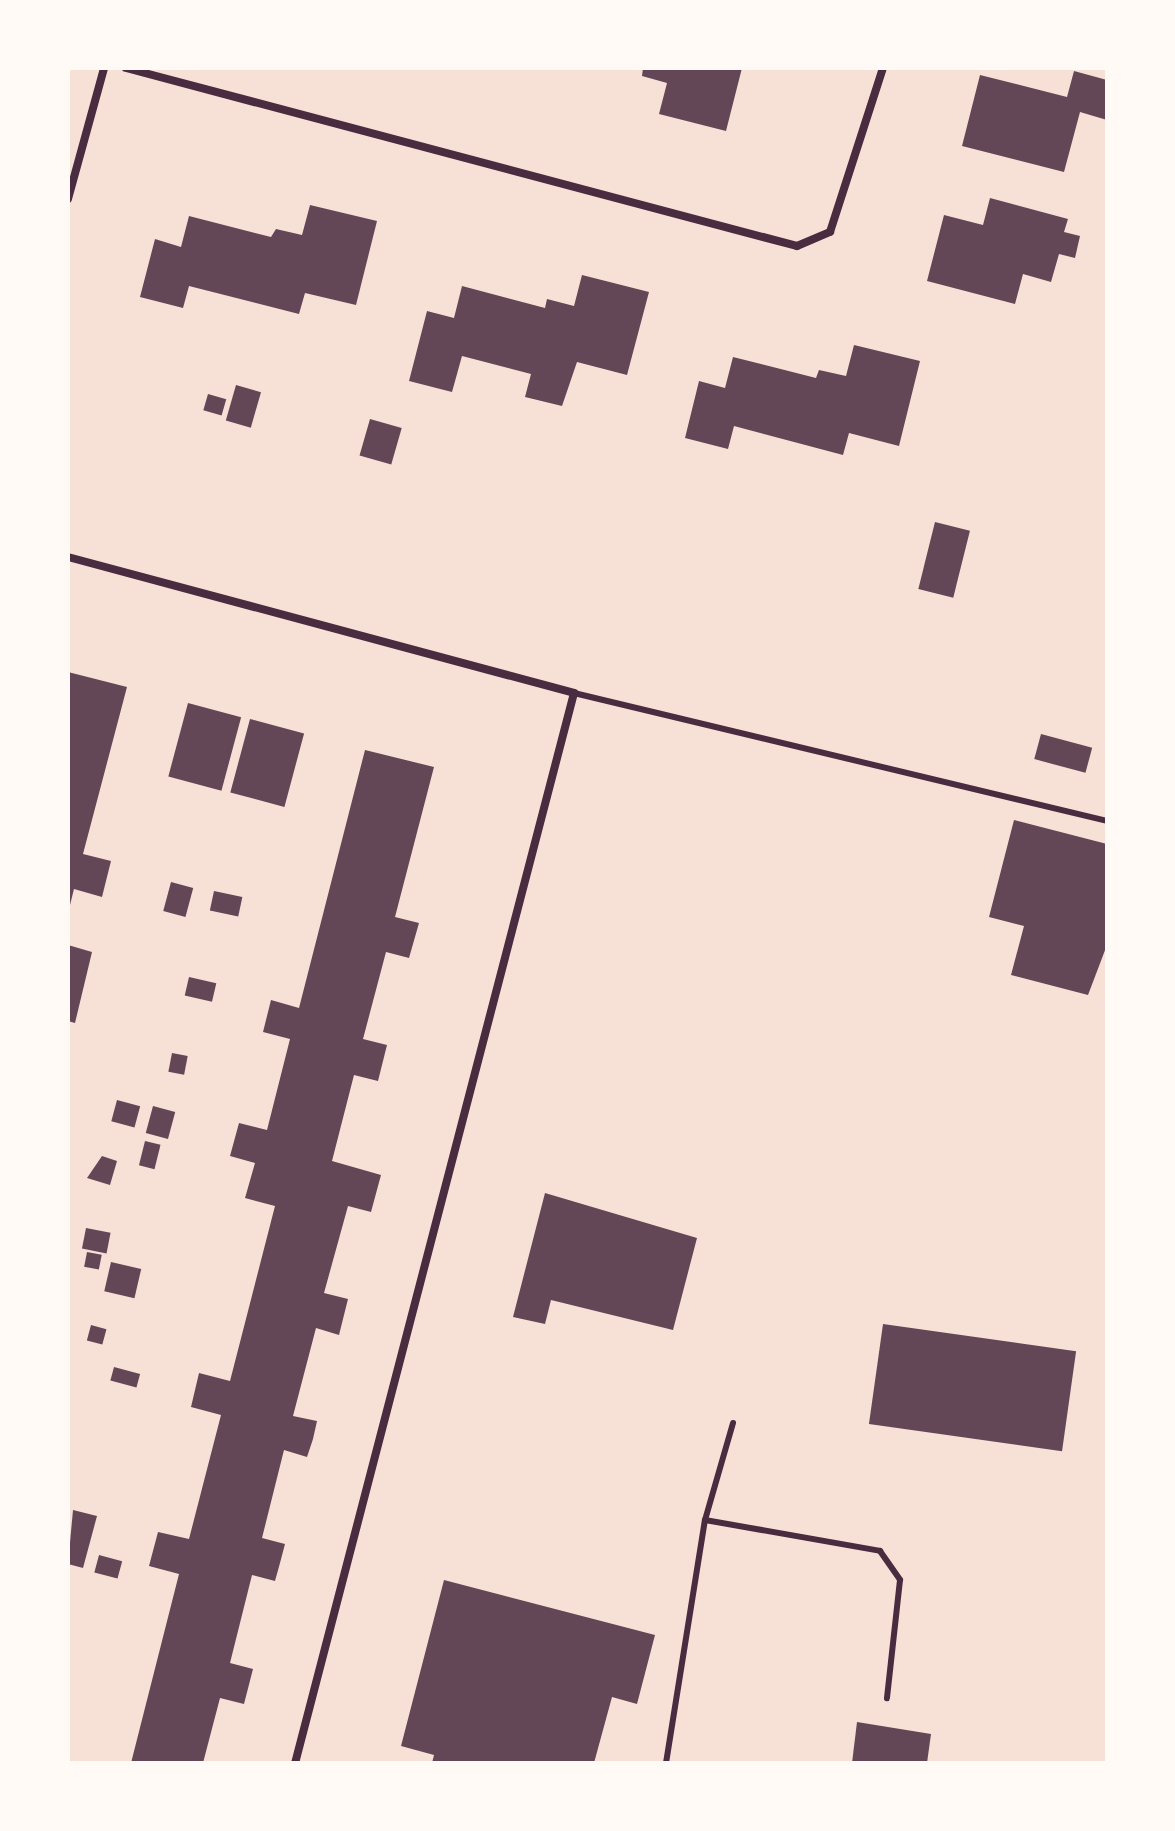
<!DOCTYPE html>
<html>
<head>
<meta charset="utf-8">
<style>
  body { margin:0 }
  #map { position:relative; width:1175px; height:1831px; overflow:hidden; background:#f7e1d7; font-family:Cabin,sans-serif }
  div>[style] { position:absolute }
  .building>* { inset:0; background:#644757; transform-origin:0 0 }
  .service>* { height:6px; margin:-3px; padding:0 3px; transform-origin:3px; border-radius:3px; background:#4a2c40 }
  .minor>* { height:8px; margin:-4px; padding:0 4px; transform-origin:4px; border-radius:4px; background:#4a2c40 }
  span { translate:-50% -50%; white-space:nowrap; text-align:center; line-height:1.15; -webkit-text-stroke:6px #fffaf5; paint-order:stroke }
  .frame { position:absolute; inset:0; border:70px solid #fffaf5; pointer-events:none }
</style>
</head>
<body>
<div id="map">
  <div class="building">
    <i style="clip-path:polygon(643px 68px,742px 68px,726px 131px,659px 114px,667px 83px,642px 76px)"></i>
    <i style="clip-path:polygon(1074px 71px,1107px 80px,1107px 120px,1080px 112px,1064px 172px,962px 146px,980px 75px,1067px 97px)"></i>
    <i style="clip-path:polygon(990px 198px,1068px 219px,1064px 232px,1080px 236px,1075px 258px,1059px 254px,1051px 282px,1023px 274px,1015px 304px,927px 281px,944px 215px,983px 225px)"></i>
    <i style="clip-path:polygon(310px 205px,377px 221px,356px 305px,305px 293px,299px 314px,189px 286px,183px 308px,140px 297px,155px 239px,181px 247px,189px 216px,271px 237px,276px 229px,302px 235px)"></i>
    <i style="clip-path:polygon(582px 275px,649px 292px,627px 375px,577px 362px,562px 406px,525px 397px,531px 374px,462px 356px,452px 392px,409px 381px,427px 311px,454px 318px,462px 286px,545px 308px,547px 299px,574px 306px)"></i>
    <i style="clip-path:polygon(854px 345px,920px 361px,899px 446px,849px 433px,843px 455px,734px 426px,728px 449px,685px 438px,699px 381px,725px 388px,733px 357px,816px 378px,819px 370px,846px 376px)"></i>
    <i style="left:236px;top:385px;width:26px;height:37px;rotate:16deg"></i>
    <i style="left:208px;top:394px;width:19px;height:17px;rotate:16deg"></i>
    <i style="left:370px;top:419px;width:33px;height:38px;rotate:16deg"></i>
    <i style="left:935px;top:522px;width:36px;height:69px;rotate:14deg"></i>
    <i style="clip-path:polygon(68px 672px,127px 687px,83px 854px,111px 861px,102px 897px,74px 889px,69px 909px)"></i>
    <i style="left:188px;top:703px;width:55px;height:76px;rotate:15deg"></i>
    <i style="left:250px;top:719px;width:56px;height:76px;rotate:15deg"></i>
    <i style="left:1041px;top:734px;width:53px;height:26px;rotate:15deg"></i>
    <i style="clip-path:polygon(365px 750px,434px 767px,395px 917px,419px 923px,409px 958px,386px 952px,363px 1039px,387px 1045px,378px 1081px,354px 1075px,332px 1161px,381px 1175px,371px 1212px,348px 1206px,324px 1293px,348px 1299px,339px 1335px,316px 1328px,293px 1416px,317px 1421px,313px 1439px,307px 1457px,284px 1450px,262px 1538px,285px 1544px,280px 1563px,275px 1581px,252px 1575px,230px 1663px,253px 1669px,244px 1704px,220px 1698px,203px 1763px,131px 1763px,179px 1574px,149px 1566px,158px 1532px,189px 1539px,221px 1415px,191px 1407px,199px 1373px,230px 1381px,275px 1206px,245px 1198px,255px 1163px,230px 1156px,239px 1123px,267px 1130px,290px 1039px,263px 1032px,271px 1000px,299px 1008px)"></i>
    <i style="clip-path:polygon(1014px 820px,1107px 844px,1107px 945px,1088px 995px,1011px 975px,1024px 926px,989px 917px)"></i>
    <i style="left:171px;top:882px;width:23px;height:30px;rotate:15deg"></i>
    <i style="left:214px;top:891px;width:29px;height:20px;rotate:12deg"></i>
    <i style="clip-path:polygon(68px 945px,92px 952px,75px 1023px,68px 1021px)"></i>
    <i style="left:189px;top:977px;width:28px;height:19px;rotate:13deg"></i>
    <i style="left:172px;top:1053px;width:16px;height:19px;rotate:11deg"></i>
    <i style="left:117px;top:1100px;width:24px;height:22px;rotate:15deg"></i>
    <i style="left:153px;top:1106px;width:23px;height:28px;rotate:15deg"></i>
    <i style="left:145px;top:1141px;width:16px;height:25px;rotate:14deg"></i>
    <i style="clip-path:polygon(102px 1156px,117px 1161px,110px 1185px,87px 1178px)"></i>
    <i style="clip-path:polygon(545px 1193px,697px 1238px,673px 1330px,551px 1300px,545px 1324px,513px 1317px)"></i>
    <i style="left:86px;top:1228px;width:25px;height:21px;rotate:11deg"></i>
    <i style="left:87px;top:1252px;width:15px;height:15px;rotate:11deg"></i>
    <i style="left:111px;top:1262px;width:31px;height:30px;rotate:13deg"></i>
    <i style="left:883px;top:1324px;width:195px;height:101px;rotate:8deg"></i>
    <i style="left:91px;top:1325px;width:16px;height:16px;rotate:15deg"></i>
    <i style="left:114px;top:1367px;width:27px;height:14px;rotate:15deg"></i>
    <i style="clip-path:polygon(73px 1510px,97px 1516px,83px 1568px,68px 1564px)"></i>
    <i style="left:99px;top:1555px;width:24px;height:18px;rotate:15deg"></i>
    <i style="clip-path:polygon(444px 1580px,655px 1635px,637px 1704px,612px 1697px,594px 1763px,432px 1763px,434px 1755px,401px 1746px)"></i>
    <i style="clip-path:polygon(857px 1722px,931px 1734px,927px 1763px,852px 1763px)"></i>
  </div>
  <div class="service">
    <i style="left:574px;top:693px;width:548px;rotate:13.5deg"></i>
    <i style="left:705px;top:1520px;width:178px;rotate:10deg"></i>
    <i style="left:880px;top:1551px;width:35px;rotate:55deg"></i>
    <i style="left:900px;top:1580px;width:119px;rotate:96.3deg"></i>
    <i style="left:666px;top:1763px;width:246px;rotate:-80.9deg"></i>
    <i style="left:705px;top:1520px;width:101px;rotate:-73.9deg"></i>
  </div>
  <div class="minor">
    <i style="left:126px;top:68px;width:694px;rotate:14.86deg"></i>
    <i style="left:797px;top:246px;width:36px;rotate:-23deg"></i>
    <i style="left:830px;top:232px;width:172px;rotate:-72.1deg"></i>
    <i style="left:68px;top:199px;width:136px;rotate:-74.6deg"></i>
    <i style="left:68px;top:557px;width:524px;rotate:15.04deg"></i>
    <i style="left:574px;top:693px;width:1106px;rotate:104.61deg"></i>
  </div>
  <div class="frame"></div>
</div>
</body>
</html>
